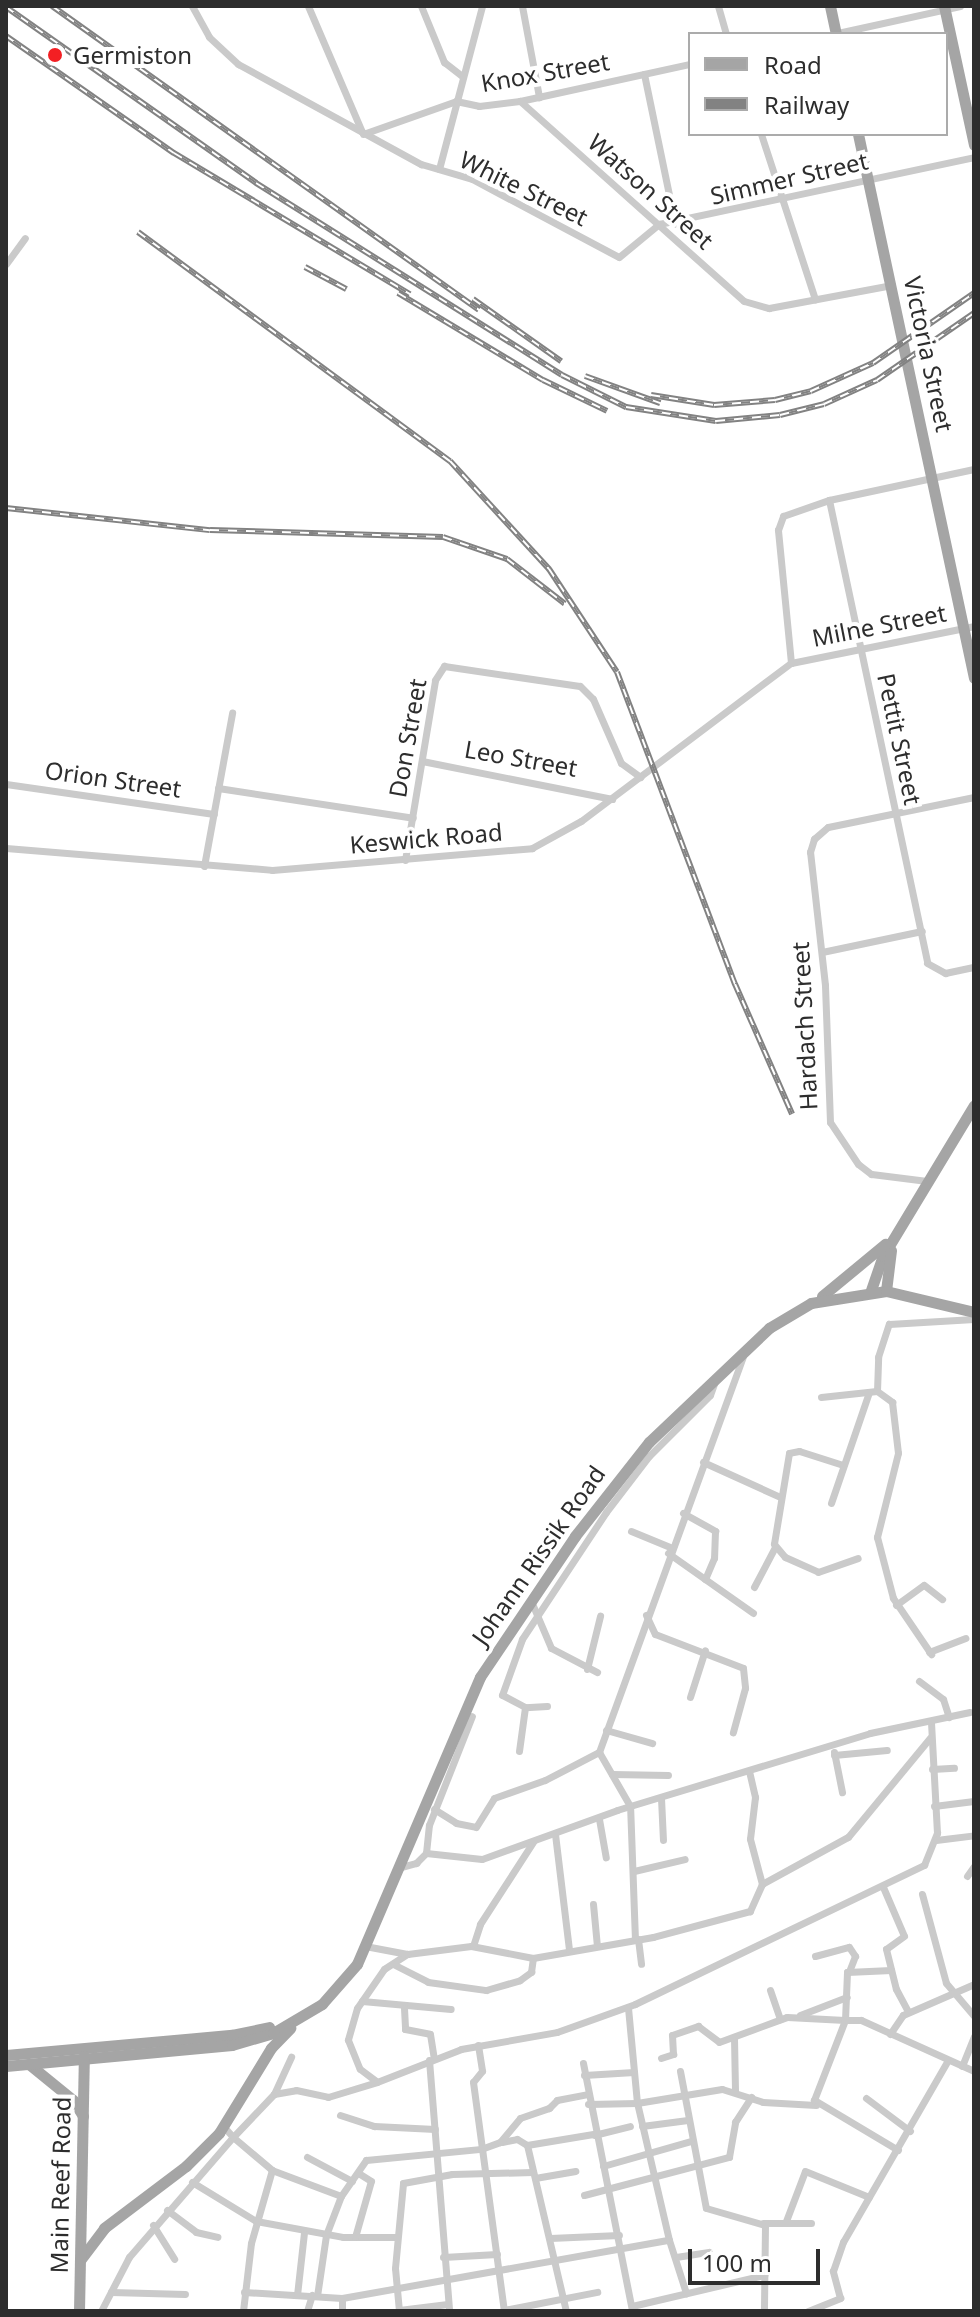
<!DOCTYPE html>
<html>
<head>
<meta charset="utf-8">
<style>
  body { margin:0 }
  #map { position:relative; width:980px; height:2317px; overflow:hidden; background:#fff; font-family:"Noto Sans",sans-serif }
  div>[style] { position:absolute }
  .street>* { height:7px; margin:-3.5px; padding:0 3.5px; transform-origin:3.5px; border-radius:3.5px; background:#cacaca }
  .primary>* { height:11px; margin:-5.5px; padding:0 5.5px; transform-origin:5.5px; border-radius:5.5px; background:#a5a5a5 }
  .rail>* { height:6px; margin-top:-3px; transform-origin:0; background:repeating-linear-gradient(90deg,#fff 0 9px,#828282 0 18px); box-sizing:border-box; border-block:2px solid #828282 }
  .dots>* { width:22px; height:22px; translate:-50% -50%; box-sizing:border-box; border:4px solid #fff; border-radius:50% }
  span { translate:-50% -50%; white-space:nowrap; text-align:center; line-height:1.15; -webkit-text-stroke:8px #fff; paint-order:stroke }
  .poi-label { font-size:24px; color:#2d2d2d }
  .left { translate:0 -50%; text-align:left }
  .street-label { font-size:24px; color:#2d2d2d }
  .frame { position:absolute; inset:0; border:8px solid #2d2d2d; pointer-events:none }
  .legend { position:absolute; left:688px; top:32px; width:260px; height:104px; box-sizing:border-box; background:#fff; border:2px solid #ababab; margin:0; padding:10px 14px; list-style:none; font-size:24px; color:#2d2d2d }
  .legend li { display:flex; align-items:center; gap:16px; height:40px }
  .legend b { width:40px; border:2px solid #ababab }
  .scale { position:absolute; left:688px; top:2249px; width:132px; height:36px; box-sizing:border-box; border:4px solid #2d2d2d; border-top:0; padding-left:10px; font-size:24px; line-height:28px; white-space:nowrap; color:#2d2d2d; -webkit-text-stroke:6px #fff; paint-order:stroke }
</style>
</head>
<body>
<div id="map">
  <div class="street">
    <i style="left:192px;top:6px;width:35px;rotate:61deg"></i>
    <i style="left:209px;top:37px;width:40px;rotate:43deg"></i>
    <i style="left:238px;top:64px;width:209px;rotate:28.7deg"></i>
    <i style="left:421px;top:164px;width:53px;rotate:16.4deg"></i>
    <i style="left:472px;top:179px;width:166px;rotate:28deg"></i>
    <i style="left:619px;top:257px;width:52px;rotate:-39.5deg"></i>
    <i style="left:308px;top:6px;width:137px;rotate:66.8deg"></i>
    <i style="left:421px;top:6px;width:61px;rotate:67.7deg"></i>
    <i style="left:444px;top:62px;width:24px;rotate:38deg"></i>
    <i style="left:522px;top:6px;width:93px;rotate:79.4deg"></i>
    <i style="left:718px;top:6px;width:29px;rotate:74deg"></i>
    <i style="left:833px;top:34px;width:130px;rotate:-12.4deg"></i>
    <i style="left:644px;top:74px;width:153px;rotate:78.3deg"></i>
    <i style="left:520px;top:101px;width:300px;rotate:41.8deg"></i>
    <i style="left:744px;top:301px;width:26px;rotate:16deg"></i>
    <i style="left:769px;top:308px;width:125px;rotate:-10.6deg"></i>
    <i style="left:363px;top:134px;width:99px;rotate:-19.5deg"></i>
    <i style="left:456px;top:101px;width:24px;rotate:12deg"></i>
    <i style="left:479px;top:106px;width:41px;rotate:-7deg"></i>
    <i style="left:520px;top:101px;width:174px;rotate:-12.3deg"></i>
    <i style="left:761px;top:134px;width:174px;rotate:71.9deg"></i>
    <i style="left:439px;top:169px;width:169px;rotate:-75.2deg"></i>
    <i style="left:659px;top:224px;width:322px;rotate:-12deg"></i>
    <i style="left:6px;top:264px;width:32px;rotate:-54deg"></i>
    <i style="left:829px;top:500px;width:473px;rotate:78deg"></i>
    <i style="left:927px;top:963px;width:21px;rotate:29deg"></i>
    <i style="left:945px;top:973px;width:30px;rotate:-12deg"></i>
    <i style="left:791px;top:663px;width:134px;rotate:-95.6deg"></i>
    <i style="left:778px;top:530px;width:15px;rotate:-70deg"></i>
    <i style="left:783px;top:516px;width:49px;rotate:-19.2deg"></i>
    <i style="left:829px;top:500px;width:148px;rotate:-12.1deg"></i>
    <i style="left:422px;top:761px;width:194px;rotate:11.3deg"></i>
    <i style="left:6px;top:784px;width:210px;rotate:8.2deg"></i>
    <i style="left:218px;top:788px;width:197px;rotate:8.7deg"></i>
    <i style="left:6px;top:848px;width:267px;rotate:4.7deg"></i>
    <i style="left:272px;top:870px;width:261px;rotate:-4.8deg"></i>
    <i style="left:532px;top:848px;width:56px;rotate:-28.9deg"></i>
    <i style="left:581px;top:821px;width:263px;rotate:-37deg"></i>
    <i style="left:791px;top:663px;width:187px;rotate:-11.4deg"></i>
    <i style="left:405px;top:860px;width:182px;rotate:-80.5deg"></i>
    <i style="left:435px;top:680px;width:17px;rotate:-57deg"></i>
    <i style="left:444px;top:666px;width:137px;rotate:8.4deg"></i>
    <i style="left:580px;top:686px;width:18px;rotate:45deg"></i>
    <i style="left:593px;top:699px;width:70px;rotate:66.4deg"></i>
    <i style="left:621px;top:763px;width:24px;rotate:36deg"></i>
    <i style="left:204px;top:866px;width:156px;rotate:-79.6deg"></i>
    <i style="left:822px;top:952px;width:102px;rotate:-11.9deg"></i>
    <i style="left:927px;top:1181px;width:56px;rotate:-172.9deg"></i>
    <i style="left:871px;top:1174px;width:16px;rotate:-142deg"></i>
    <i style="left:858px;top:1164px;width:50px;rotate:-123.7deg"></i>
    <i style="left:830px;top:1122px;width:137px;rotate:-92.1deg"></i>
    <i style="left:825px;top:985px;width:134px;rotate:-96.4deg"></i>
    <i style="left:810px;top:852px;width:14px;rotate:-73deg"></i>
    <i style="left:814px;top:839px;width:18px;rotate:-41deg"></i>
    <i style="left:828px;top:827px;width:149px;rotate:-11.6deg"></i>
    <i style="left:877px;top:1391px;width:34px;rotate:-88deg"></i>
    <i style="left:878px;top:1357px;width:35px;rotate:-72deg"></i>
    <i style="left:889px;top:1324px;width:85px;rotate:-3.4deg"></i>
    <i style="left:821px;top:1397px;width:56px;rotate:-6.1deg"></i>
    <i style="left:877px;top:1391px;width:19px;rotate:36deg"></i>
    <i style="left:892px;top:1402px;width:51px;rotate:83.3deg"></i>
    <i style="left:898px;top:1453px;width:87px;rotate:104deg"></i>
    <i style="left:877px;top:1537px;width:63px;rotate:75.3deg"></i>
    <i style="left:893px;top:1598px;width:68px;rotate:55.8deg"></i>
    <i style="left:703px;top:1462px;width:85px;rotate:24.4deg"></i>
    <i style="left:843px;top:1465px;width:46px;rotate:-162.3deg"></i>
    <i style="left:799px;top:1451px;width:10px;rotate:169deg"></i>
    <i style="left:789px;top:1453px;width:92px;rotate:99.4deg"></i>
    <i style="left:774px;top:1544px;width:17px;rotate:50deg"></i>
    <i style="left:785px;top:1557px;width:36px;rotate:24deg"></i>
    <i style="left:818px;top:1572px;width:42px;rotate:-19.3deg"></i>
    <i style="left:831px;top:1503px;width:117px;rotate:-71.1deg"></i>
    <i style="left:683px;top:1513px;width:37px;rotate:29deg"></i>
    <i style="left:715px;top:1531px;width:27px;rotate:92deg"></i>
    <i style="left:714px;top:1558px;width:23px;rotate:113deg"></i>
    <i style="left:631px;top:1531px;width:42px;rotate:22.3deg"></i>
    <i style="left:668px;top:1553px;width:104px;rotate:35.2deg"></i>
    <i style="left:754px;top:1587px;width:45px;rotate:-62.3deg"></i>
    <i style="left:531px;top:1601px;width:51px;rotate:66.9deg"></i>
    <i style="left:551px;top:1648px;width:52px;rotate:27.6deg"></i>
    <i style="left:896px;top:1605px;width:34px;rotate:-36deg"></i>
    <i style="left:924px;top:1585px;width:23px;rotate:38deg"></i>
    <i style="left:646px;top:1615px;width:21px;rotate:65deg"></i>
    <i style="left:655px;top:1634px;width:94px;rotate:21.1deg"></i>
    <i style="left:743px;top:1668px;width:20px;rotate:84deg"></i>
    <i style="left:745px;top:1688px;width:46px;rotate:105.3deg"></i>
    <i style="left:929px;top:1652px;width:39px;rotate:-21deg"></i>
    <i style="left:587px;top:1669px;width:55px;rotate:-76.2deg"></i>
    <i style="left:919px;top:1681px;width:30px;rotate:37deg"></i>
    <i style="left:943px;top:1699px;width:19px;rotate:72deg"></i>
    <i style="left:690px;top:1697px;width:49px;rotate:-72.3deg"></i>
    <i style="left:547px;top:1706px;width:22px;rotate:177deg"></i>
    <i style="left:525px;top:1707px;width:26px;rotate:-152deg"></i>
    <i style="left:502px;top:1695px;width:59px;rotate:-70.3deg"></i>
    <i style="left:522px;top:1639px;width:152px;rotate:-56.5deg"></i>
    <i style="left:606px;top:1512px;width:71px;rotate:-52.5deg"></i>
    <i style="left:649px;top:1456px;width:86px;rotate:-45deg"></i>
    <i style="left:710px;top:1395px;width:15px;rotate:-70deg"></i>
    <i style="left:606px;top:1730px;width:48px;rotate:15.8deg"></i>
    <i style="left:519px;top:1751px;width:44px;rotate:-82.2deg"></i>
    <i style="left:834px;top:1752px;width:41px;rotate:78.7deg"></i>
    <i style="left:834px;top:1755px;width:53px;rotate:-5.4deg"></i>
    <i style="left:932px;top:1769px;width:22px;rotate:-3deg"></i>
    <i style="left:749px;top:1771px;width:27px;rotate:77deg"></i>
    <i style="left:755px;top:1797px;width:42px;rotate:96.8deg"></i>
    <i style="left:750px;top:1839px;width:47px;rotate:75.1deg"></i>
    <i style="left:762px;top:1884px;width:30px;rotate:114deg"></i>
    <i style="left:750px;top:1911px;width:100px;rotate:165deg"></i>
    <i style="left:653px;top:1937px;width:122px;rotate:170.1deg"></i>
    <i style="left:533px;top:1958px;width:63px;rotate:-169deg"></i>
    <i style="left:471px;top:1946px;width:64px;rotate:172.9deg"></i>
    <i style="left:407px;top:1954px;width:27px;rotate:147deg"></i>
    <i style="left:384px;top:1969px;width:47px;rotate:124.7deg"></i>
    <i style="left:357px;top:2008px;width:33px;rotate:106deg"></i>
    <i style="left:348px;top:2040px;width:31px;rotate:68deg"></i>
    <i style="left:360px;top:2069px;width:21px;rotate:37deg"></i>
    <i style="left:377px;top:2082px;width:90px;rotate:-21.4deg"></i>
    <i style="left:461px;top:2049px;width:97px;rotate:-10deg"></i>
    <i style="left:557px;top:2032px;width:83px;rotate:-19.7deg"></i>
    <i style="left:635px;top:2004px;width:321px;rotate:-25.7deg"></i>
    <i style="left:924px;top:1865px;width:35px;rotate:-68deg"></i>
    <i style="left:937px;top:1833px;width:111px;rotate:-93.1deg"></i>
    <i style="left:612px;top:1774px;width:56px;rotate:1deg"></i>
    <i style="left:661px;top:1798px;width:42px;rotate:87.3deg"></i>
    <i style="left:934px;top:1806px;width:40px;rotate:-7.1deg"></i>
    <i style="left:434px;top:1809px;width:26px;rotate:32deg"></i>
    <i style="left:456px;top:1823px;width:20px;rotate:11deg"></i>
    <i style="left:476px;top:1827px;width:34px;rotate:-58deg"></i>
    <i style="left:494px;top:1798px;width:54px;rotate:-19.4deg"></i>
    <i style="left:545px;top:1780px;width:61px;rotate:-27.4deg"></i>
    <i style="left:599px;top:1819px;width:39px;rotate:80deg"></i>
    <i style="left:555px;top:1834px;width:116px;rotate:83.1deg"></i>
    <i style="left:936px;top:1840px;width:38px;rotate:-7deg"></i>
    <i style="left:426px;top:1853px;width:28px;rotate:-84deg"></i>
    <i style="left:429px;top:1825px;width:117px;rotate:-68.5deg"></i>
    <i style="left:401px;top:1867px;width:16px;rotate:-15deg"></i>
    <i style="left:416px;top:1863px;width:14px;rotate:-45deg"></i>
    <i style="left:426px;top:1853px;width:56px;rotate:6.1deg"></i>
    <i style="left:482px;top:1859px;width:144px;rotate:-19.9deg"></i>
    <i style="left:617px;top:1810px;width:264px;rotate:-16.9deg"></i>
    <i style="left:870px;top:1733px;width:102px;rotate:-11.9deg"></i>
    <i style="left:634px;top:1871px;width:52px;rotate:-13.2deg"></i>
    <i style="left:967px;top:1876px;width:12px;rotate:-55deg"></i>
    <i style="left:762px;top:1884px;width:98px;rotate:-28.7deg"></i>
    <i style="left:848px;top:1837px;width:129px;rotate:-50.4deg"></i>
    <i style="left:883px;top:1887px;width:53px;rotate:66.8deg"></i>
    <i style="left:904px;top:1936px;width:22px;rotate:144deg"></i>
    <i style="left:886px;top:1949px;width:41px;rotate:76deg"></i>
    <i style="left:896px;top:1989px;width:26px;rotate:62deg"></i>
    <i style="left:922px;top:1894px;width:92px;rotate:74.9deg"></i>
    <i style="left:946px;top:1983px;width:43px;rotate:49.7deg"></i>
    <i style="left:593px;top:1904px;width:42px;rotate:84.6deg"></i>
    <i style="left:638px;top:1939px;width:25px;rotate:83deg"></i>
    <i style="left:635px;top:1940px;width:134px;rotate:-92.1deg"></i>
    <i style="left:630px;top:1806px;width:62px;rotate:-119.9deg"></i>
    <i style="left:599px;top:1752px;width:420px;rotate:-70deg"></i>
    <i style="left:365px;top:1946px;width:43px;rotate:10.8deg"></i>
    <i style="left:473px;top:1946px;width:23px;rotate:-72deg"></i>
    <i style="left:480px;top:1924px;width:98px;rotate:-57.1deg"></i>
    <i style="left:815px;top:1956px;width:35px;rotate:-15deg"></i>
    <i style="left:849px;top:1947px;width:11px;rotate:56deg"></i>
    <i style="left:855px;top:1956px;width:14px;rotate:111deg"></i>
    <i style="left:393px;top:1964px;width:39px;rotate:27deg"></i>
    <i style="left:428px;top:1982px;width:59px;rotate:7.9deg"></i>
    <i style="left:486px;top:1990px;width:35px;rotate:-16deg"></i>
    <i style="left:520px;top:1980px;width:14px;rotate:-36deg"></i>
    <i style="left:531px;top:1972px;width:14px;rotate:-82deg"></i>
    <i style="left:770px;top:1990px;width:31px;rotate:71deg"></i>
    <i style="left:362px;top:2001px;width:89px;rotate:5.1deg"></i>
    <i style="left:404px;top:2008px;width:21px;rotate:87deg"></i>
    <i style="left:405px;top:2029px;width:25px;rotate:11deg"></i>
    <i style="left:430px;top:2034px;width:25px;rotate:81deg"></i>
    <i style="left:800px;top:2015px;width:50px;rotate:-21deg"></i>
    <i style="left:890px;top:2034px;width:23px;rotate:-56deg"></i>
    <i style="left:903px;top:2015px;width:77px;rotate:-23.6deg"></i>
    <i style="left:734px;top:2038px;width:53px;rotate:88.9deg"></i>
    <i style="left:478px;top:2045px;width:26px;rotate:81deg"></i>
    <i style="left:482px;top:2071px;width:14px;rotate:129deg"></i>
    <i style="left:473px;top:2082px;width:231px;rotate:82.3deg"></i>
    <i style="left:661px;top:2058px;width:13px;rotate:-18deg"></i>
    <i style="left:673px;top:2054px;width:19px;rotate:-93deg"></i>
    <i style="left:672px;top:2035px;width:28px;rotate:-19deg"></i>
    <i style="left:698px;top:2026px;width:26px;rotate:37deg"></i>
    <i style="left:719px;top:2042px;width:72px;rotate:-20.2deg"></i>
    <i style="left:787px;top:2017px;width:58px;rotate:3deg"></i>
    <i style="left:845px;top:2020px;width:48px;rotate:-87.6deg"></i>
    <i style="left:847px;top:1972px;width:44px;rotate:-2.6deg"></i>
    <i style="left:429px;top:2060px;width:252px;rotate:85.4deg"></i>
    <i style="left:583px;top:2063px;width:253px;rotate:78.8deg"></i>
    <i style="left:962px;top:2066px;width:32px;rotate:-68deg"></i>
    <i style="left:680px;top:2071px;width:139px;rotate:79.3deg"></i>
    <i style="left:706px;top:2208px;width:61px;rotate:16.1deg"></i>
    <i style="left:765px;top:2225px;width:86px;rotate:90.7deg"></i>
    <i style="left:584px;top:2075px;width:50px;rotate:-3.4deg"></i>
    <i style="left:274px;top:2094px;width:41px;rotate:-65.3deg"></i>
    <i style="left:866px;top:2098px;width:55px;rotate:36.9deg"></i>
    <i style="left:588px;top:2104px;width:49px;rotate:-1.2deg"></i>
    <i style="left:637px;top:2103px;width:86px;rotate:-9.4deg"></i>
    <i style="left:722px;top:2089px;width:43px;rotate:17.6deg"></i>
    <i style="left:763px;top:2102px;width:53px;rotate:3.2deg"></i>
    <i style="left:340px;top:2115px;width:36px;rotate:18deg"></i>
    <i style="left:374px;top:2126px;width:61px;rotate:2.8deg"></i>
    <i style="left:642px;top:2126px;width:46px;rotate:-7.4deg"></i>
    <i style="left:594px;top:2135px;width:37px;rotate:-14deg"></i>
    <i style="left:502px;top:2142px;width:15px;rotate:-11deg"></i>
    <i style="left:517px;top:2139px;width:12px;rotate:31deg"></i>
    <i style="left:527px;top:2145px;width:171px;rotate:76.8deg"></i>
    <i style="left:527px;top:2145px;width:67px;rotate:-9.5deg"></i>
    <i style="left:898px;top:2150px;width:98px;rotate:-149.2deg"></i>
    <i style="left:814px;top:2100px;width:86px;rotate:-68.8deg"></i>
    <i style="left:845px;top:2020px;width:16px"></i>
    <i style="left:861px;top:2020px;width:124px;rotate:24.3deg"></i>
    <i style="left:307px;top:2157px;width:51px;rotate:28.1deg"></i>
    <i style="left:603px;top:2166px;width:91px;rotate:-15.9deg"></i>
    <i style="left:535px;top:2178px;width:41px;rotate:-9.9deg"></i>
    <i style="left:192px;top:2182px;width:75px;rotate:31.4deg"></i>
    <i style="left:256px;top:2221px;width:88px;rotate:10.4deg"></i>
    <i style="left:343px;top:2237px;width:53px"></i>
    <i style="left:584px;top:2195px;width:150px;rotate:-14.7deg"></i>
    <i style="left:729px;top:2157px;width:36px;rotate:-80deg"></i>
    <i style="left:735px;top:2122px;width:30px;rotate:-57deg"></i>
    <i style="left:341px;top:2196px;width:44px;rotate:-55.2deg"></i>
    <i style="left:366px;top:2160px;width:116px;rotate:-5.5deg"></i>
    <i style="left:481px;top:2149px;width:20px;rotate:-20deg"></i>
    <i style="left:500px;top:2142px;width:31px;rotate:-50deg"></i>
    <i style="left:520px;top:2118px;width:31px;rotate:-19deg"></i>
    <i style="left:549px;top:2108px;width:11px;rotate:-45deg"></i>
    <i style="left:557px;top:2100px;width:31px;rotate:-11deg"></i>
    <i style="left:167px;top:2210px;width:36px;rotate:37deg"></i>
    <i style="left:196px;top:2232px;width:22px;rotate:13deg"></i>
    <i style="left:786px;top:2221px;width:53px;rotate:-69.2deg"></i>
    <i style="left:805px;top:2171px;width:69px;rotate:22.1deg"></i>
    <i style="left:763px;top:2223px;width:48px"></i>
    <i style="left:153px;top:2225px;width:40px;rotate:58deg"></i>
    <i style="left:355px;top:2237px;width:58px;rotate:-74.1deg"></i>
    <i style="left:371px;top:2181px;width:15px;rotate:-148deg"></i>
    <i style="left:550px;top:2238px;width:69px;rotate:-2.5deg"></i>
    <i style="left:669px;top:2240px;width:56px;rotate:72.2deg"></i>
    <i style="left:443px;top:2257px;width:54px;rotate:-3.2deg"></i>
    <i style="left:676px;top:2257px;width:33px;rotate:-9deg"></i>
    <i style="left:111px;top:2292px;width:74px;rotate:1.5deg"></i>
    <i style="left:244px;top:2292px;width:98px;rotate:3.5deg"></i>
    <i style="left:342px;top:2298px;width:332px;rotate:-10.1deg"></i>
    <i style="left:669px;top:2240px;width:141px;rotate:-103.1deg"></i>
    <i style="left:637px;top:2103px;width:96px;rotate:-95.4deg"></i>
    <i style="left:297px;top:2295px;width:62px;rotate:-83.6deg"></i>
    <i style="left:317px;top:2296px;width:62px;rotate:-81.6deg"></i>
    <i style="left:326px;top:2235px;width:42px;rotate:-69deg"></i>
    <i style="left:341px;top:2196px;width:74px;rotate:-159.4deg"></i>
    <i style="left:272px;top:2170px;width:51px;rotate:-139.8deg"></i>
    <i style="left:233px;top:2137px;width:59px;rotate:-46.4deg"></i>
    <i style="left:274px;top:2094px;width:22px;rotate:-10deg"></i>
    <i style="left:296px;top:2090px;width:33px;rotate:12deg"></i>
    <i style="left:328px;top:2097px;width:51px;rotate:-17deg"></i>
    <i style="left:342px;top:2298px;width:13px;rotate:90deg"></i>
    <i style="left:632px;top:2306px;width:136px;rotate:-13.2deg"></i>
    <i style="left:399px;top:2310px;width:49px;rotate:-7deg"></i>
    <i style="left:504px;top:2310px;width:95px;rotate:-11deg"></i>
    <i style="left:101px;top:2311px;width:61px;rotate:-62.6deg"></i>
    <i style="left:129px;top:2257px;width:159px;rotate:-49.1deg"></i>
    <i style="left:233px;top:2137px;width:13px;rotate:-132deg"></i>
    <i style="left:243px;top:2311px;width:68px;rotate:-83.3deg"></i>
    <i style="left:251px;top:2243px;width:76px;rotate:-74deg"></i>
    <i style="left:307px;top:2311px;width:17px;rotate:-73deg"></i>
    <i style="left:399px;top:2311px;width:43px;rotate:-95.3deg"></i>
    <i style="left:395px;top:2268px;width:85px;rotate:-84.6deg"></i>
    <i style="left:403px;top:2183px;width:50px;rotate:-10.4deg"></i>
    <i style="left:452px;top:2174px;width:81px;rotate:-1.4deg"></i>
    <i style="left:808px;top:2311px;width:35px;rotate:-22deg"></i>
    <i style="left:840px;top:2298px;width:28px;rotate:-105deg"></i>
    <i style="left:833px;top:2271px;width:31px;rotate:-71deg"></i>
    <i style="left:843px;top:2242px;width:208px;rotate:-60deg"></i>
  </div>
  <div class="primary">
    <i style="left:830px;top:6px;width:29px;rotate:78deg"></i>
    <i style="left:944px;top:6px;width:142px;rotate:77.8deg"></i>
    <i style="left:858px;top:134px;width:556px;rotate:77.96deg"></i>
    <i style="left:871px;top:1290px;width:36px;rotate:-71deg"></i>
    <i style="left:883px;top:1256px;width:176px;rotate:-58.9deg"></i>
    <i style="left:886px;top:1291px;width:41px;rotate:-83deg"></i>
    <i style="left:822px;top:1296px;width:82px;rotate:-39.5deg"></i>
    <i style="left:6px;top:2055px;width:227px;rotate:-5.1deg"></i>
    <i style="left:232px;top:2035px;width:38px;rotate:-12deg"></i>
    <i style="left:30px;top:2065px;width:55px;rotate:39.1deg"></i>
    <i style="left:73px;top:2100px;width:19px;rotate:58deg"></i>
    <i style="left:6px;top:2066px;width:227px;rotate:-5.3deg"></i>
    <i style="left:232px;top:2045px;width:43px;rotate:-16.3deg"></i>
    <i style="left:273px;top:2033px;width:57px;rotate:-30.6deg"></i>
    <i style="left:322px;top:2004px;width:53px;rotate:-48.8deg"></i>
    <i style="left:357px;top:1964px;width:312px;rotate:-66.8deg"></i>
    <i style="left:480px;top:1677px;width:170px;rotate:-56deg"></i>
    <i style="left:575px;top:1536px;width:120px;rotate:-51.8deg"></i>
    <i style="left:649px;top:1442px;width:166px;rotate:-43.5deg"></i>
    <i style="left:769px;top:1328px;width:49px;rotate:-30.8deg"></i>
    <i style="left:811px;top:1303px;width:76px;rotate:-9.1deg"></i>
    <i style="left:886px;top:1291px;width:90px;rotate:13.4deg"></i>
    <i style="left:81px;top:2259px;width:39px;rotate:-53deg"></i>
    <i style="left:104px;top:2228px;width:103px;rotate:-37.1deg"></i>
    <i style="left:186px;top:2166px;width:47px;rotate:-45deg"></i>
    <i style="left:219px;top:2133px;width:100px;rotate:-58.5deg"></i>
    <i style="left:271px;top:2048px;width:28px;rotate:-46deg"></i>
    <i style="left:79px;top:2311px;width:255px;rotate:-88.9deg"></i>
  </div>
  <div class="rail">
    <i style="left:52px;top:6px;width:524px;rotate:35.45deg"></i>
    <i style="left:6px;top:7px;width:306px;rotate:35.1deg"></i>
    <i style="left:256px;top:183px;width:361px;rotate:32.1deg"></i>
    <i style="left:562px;top:375px;width:72px;rotate:26.6deg"></i>
    <i style="left:626px;top:407px;width:91px;rotate:8.8deg"></i>
    <i style="left:716px;top:421px;width:64px;rotate:-5.4deg"></i>
    <i style="left:780px;top:415px;width:45px;rotate:-14deg"></i>
    <i style="left:824px;top:404px;width:58px;rotate:-24.4deg"></i>
    <i style="left:877px;top:380px;width:118px;rotate:-34.6deg"></i>
    <i style="left:6px;top:36px;width:205px;rotate:34.9deg"></i>
    <i style="left:174px;top:153px;width:275px;rotate:30.9deg"></i>
    <i style="left:138px;top:232px;width:387px;rotate:36.3deg"></i>
    <i style="left:450px;top:461px;width:147px;rotate:47.5deg"></i>
    <i style="left:549px;top:569px;width:123px;rotate:56.6deg"></i>
    <i style="left:617px;top:672px;width:334px;rotate:69.3deg"></i>
    <i style="left:735px;top:984px;width:142px;rotate:66.3deg"></i>
    <i style="left:305px;top:267px;width:47px;rotate:28.2deg"></i>
    <i style="left:398px;top:293px;width:169px;rotate:31deg"></i>
    <i style="left:543px;top:380px;width:71px;rotate:25.8deg"></i>
    <i style="left:473px;top:299px;width:108px;rotate:35.2deg"></i>
    <i style="left:585px;top:376px;width:80px;rotate:19.8deg"></i>
    <i style="left:651px;top:395px;width:64px;rotate:9deg"></i>
    <i style="left:714px;top:405px;width:61px;rotate:-4.7deg"></i>
    <i style="left:775px;top:400px;width:37px;rotate:-14deg"></i>
    <i style="left:811px;top:391px;width:68px;rotate:-24.3deg"></i>
    <i style="left:873px;top:363px;width:123px;rotate:-34.7deg"></i>
    <i style="left:6px;top:508px;width:205px;rotate:6.2deg"></i>
    <i style="left:210px;top:530px;width:233px;rotate:1.7deg"></i>
    <i style="left:443px;top:537px;width:68px;rotate:19deg"></i>
    <i style="left:507px;top:559px;width:73px;rotate:37.8deg"></i>
  </div>
  <div class="dots">
    <i style="left:55px;top:55px;background:#f31f23"></i>
  </div>
  <div class="poi-label">
    <span class="left" style="left:73px;top:55px">Germiston</span>
  </div>
  <div class="street-label">
    <span style="left:545px;top:72px;rotate:-10deg">Knox Street</span>
    <span style="left:789px;top:178px;rotate:-13deg">Simmer Street</span>
    <span style="left:524px;top:188px;rotate:26deg">White Street</span>
    <span style="left:651px;top:191px;rotate:42deg">Watson Street</span>
    <span style="left:929px;top:354px;rotate:78deg">Victoria Street</span>
    <span style="left:879px;top:625px;rotate:-11deg">Milne Street</span>
    <span style="left:407px;top:738px;rotate:-80deg">Don Street</span>
    <span style="left:900px;top:739px;rotate:78deg">Pettit Street</span>
    <span style="left:521px;top:758px;rotate:10deg">Leo Street</span>
    <span style="left:113px;top:779px;rotate:8deg">Orion Street</span>
    <span style="left:426px;top:838px;rotate:-5deg">Keswick Road</span>
    <span style="left:804px;top:1026px;rotate:-93deg">Hardach Street</span>
    <span style="left:538px;top:1555px;rotate:-55deg">Johann Rissik Road</span>
    <span style="left:60px;top:2185px;rotate:-89deg">Main Reef Road</span>
  </div>
  <div class="frame"></div>
  <ul class="legend">
  <li><b style="height:10px;background:#a5a5a5"></b>Road</li>
  <li><b style="height:10px;background:#828282"></b>Railway</li>
  </ul>
  <div class="scale">100 m</div>
</div>
</body>
</html>
